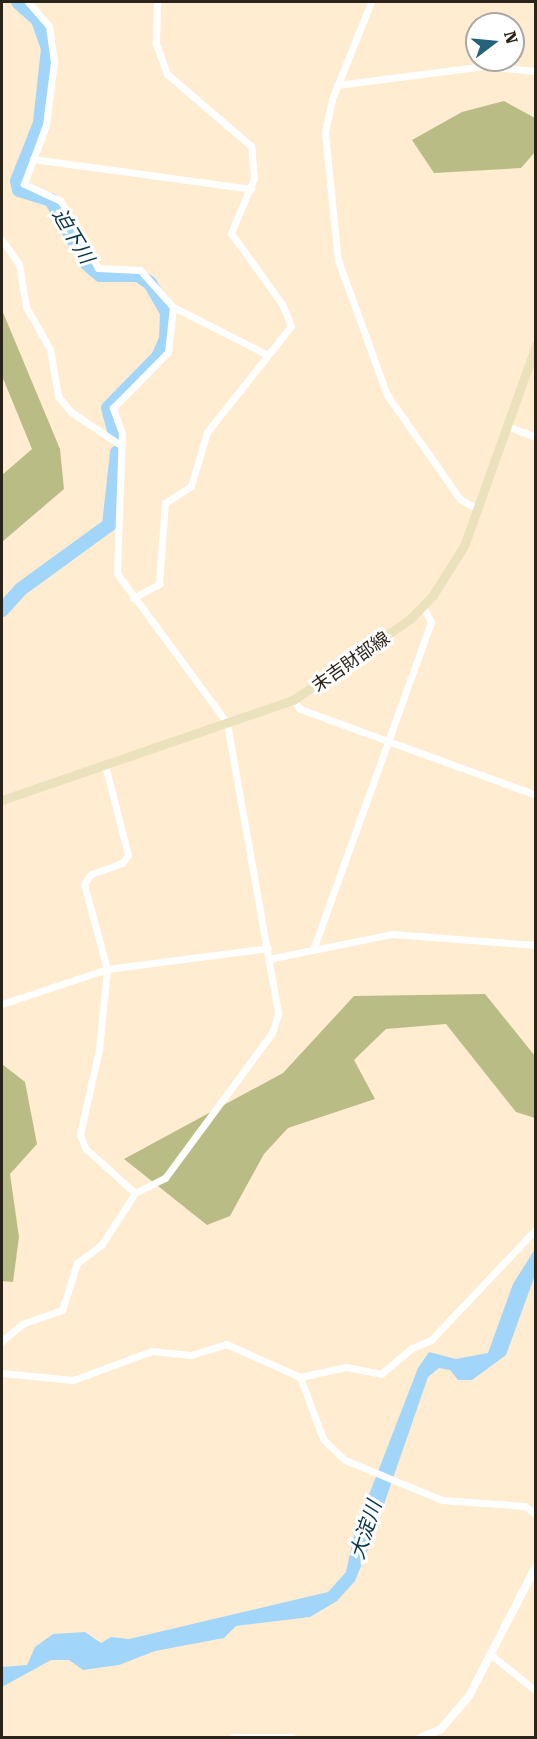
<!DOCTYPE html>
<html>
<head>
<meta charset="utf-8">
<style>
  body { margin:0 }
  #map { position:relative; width:537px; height:1739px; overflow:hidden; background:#ffecd1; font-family:"Roboto Serif","Noto Sans JP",serif }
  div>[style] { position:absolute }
  .forest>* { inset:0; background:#b9bd85 }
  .water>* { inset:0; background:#a1d6fa }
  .river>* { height:14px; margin:-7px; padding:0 7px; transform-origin:7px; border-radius:7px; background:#a1d6fa }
  .minor>* { height:7px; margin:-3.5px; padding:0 3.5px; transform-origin:3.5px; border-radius:3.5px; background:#fff }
  .tertiary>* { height:8px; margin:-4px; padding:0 4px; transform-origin:4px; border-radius:4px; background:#fff }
  .secondary>* { height:9px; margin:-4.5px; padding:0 4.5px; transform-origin:4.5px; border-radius:4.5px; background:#ebe1bd }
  span { translate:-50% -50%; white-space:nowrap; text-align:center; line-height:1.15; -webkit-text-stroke:6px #fff; paint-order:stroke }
  .street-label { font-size:18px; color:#2a2319 }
  .water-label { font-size:20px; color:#06324a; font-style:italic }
  .frame { position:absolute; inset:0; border:3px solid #2a2319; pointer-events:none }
  .north { position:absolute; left:465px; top:12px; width:60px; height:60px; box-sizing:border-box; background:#fff; border:2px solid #aaa7a3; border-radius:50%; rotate:74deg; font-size:16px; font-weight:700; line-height:24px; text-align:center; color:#2a2319 }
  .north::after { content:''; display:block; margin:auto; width:21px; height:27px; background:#236278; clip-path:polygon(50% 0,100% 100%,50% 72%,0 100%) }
</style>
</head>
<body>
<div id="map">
  <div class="forest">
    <i style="clip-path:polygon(504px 101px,535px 118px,535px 152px,521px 168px,434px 173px,412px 140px,462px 112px)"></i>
    <i style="clip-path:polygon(2px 310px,60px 449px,64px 489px,2px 542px,2px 475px,32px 449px,2px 376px)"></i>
    <i style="clip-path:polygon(485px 994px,535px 1056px,535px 1118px,516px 1112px,446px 1024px,386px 1029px,354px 1060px,375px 1099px,288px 1128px,264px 1154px,230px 1216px,207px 1225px,124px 1159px,283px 1073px,354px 996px)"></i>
    <i style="clip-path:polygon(2px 1064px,25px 1082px,37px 1144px,10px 1174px,19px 1237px,13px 1282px,2px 1281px)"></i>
  </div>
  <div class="water">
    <i style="clip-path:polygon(535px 1249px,535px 1275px,506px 1355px,472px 1380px,458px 1380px,450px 1370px,439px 1368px,428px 1377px,372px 1539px,355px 1581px,337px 1601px,310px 1617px,236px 1626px,224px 1638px,155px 1651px,119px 1665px,83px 1670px,69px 1660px,51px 1660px,2px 1687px,2px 1667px,27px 1665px,35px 1647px,53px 1634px,85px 1632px,101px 1643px,111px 1637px,129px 1639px,328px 1592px,346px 1572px,355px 1531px,418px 1368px,429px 1352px,456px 1359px,488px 1353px,513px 1284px)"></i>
  </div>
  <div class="river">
    <i style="left:18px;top:2px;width:27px;rotate:42deg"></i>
    <i style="left:38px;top:20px;width:31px;rotate:71deg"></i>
    <i style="left:48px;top:49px;width:74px;rotate:96.2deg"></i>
    <i style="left:40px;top:123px;width:62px;rotate:111.6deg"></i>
    <i style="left:17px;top:181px;width:9px;rotate:77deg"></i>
    <i style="left:19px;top:190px;width:34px;rotate:17deg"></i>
    <i style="left:51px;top:200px;width:73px;rotate:60.6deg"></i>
    <i style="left:87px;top:264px;width:17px;rotate:40deg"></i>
    <i style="left:100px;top:275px;width:38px"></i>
    <i style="left:138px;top:275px;width:14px;rotate:34deg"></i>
    <i style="left:150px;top:283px;width:34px;rotate:60deg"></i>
    <i style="left:167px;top:312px;width:27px;rotate:92deg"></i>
    <i style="left:166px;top:339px;width:20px;rotate:114deg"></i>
    <i style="left:158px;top:357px;width:71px;rotate:134.4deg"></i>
    <i style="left:108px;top:408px;width:28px;rotate:75deg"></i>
    <i style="left:2px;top:610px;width:28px;rotate:-48deg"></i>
    <i style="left:21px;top:589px;width:109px;rotate:-36deg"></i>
    <i style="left:109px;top:525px;width:73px;rotate:-83.7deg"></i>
  </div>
  <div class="minor">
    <i style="left:371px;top:2px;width:105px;rotate:111.9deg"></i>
    <i style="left:332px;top:99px;width:35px;rotate:102deg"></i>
    <i style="left:325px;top:133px;width:128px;rotate:84.2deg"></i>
    <i style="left:338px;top:260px;width:144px;rotate:70.1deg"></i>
    <i style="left:387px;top:395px;width:127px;rotate:54.9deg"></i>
    <i style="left:460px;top:499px;width:20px;rotate:30deg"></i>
    <i style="left:337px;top:85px;width:149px;rotate:-7.3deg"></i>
    <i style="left:485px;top:66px;width:51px;rotate:5.6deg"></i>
    <i style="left:33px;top:159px;width:220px;rotate:7.8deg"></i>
    <i style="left:2px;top:240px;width:29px;rotate:55deg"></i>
    <i style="left:19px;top:264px;width:44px;rotate:80.8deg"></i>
    <i style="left:26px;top:307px;width:48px;rotate:60.3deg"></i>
    <i style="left:50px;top:349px;width:48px;rotate:80.3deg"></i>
    <i style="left:58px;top:396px;width:21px;rotate:51deg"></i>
    <i style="left:71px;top:412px;width:61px;rotate:33.7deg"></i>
    <i style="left:173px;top:307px;width:106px;rotate:26.8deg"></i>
    <i style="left:507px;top:426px;width:31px;rotate:21deg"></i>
    <i style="left:133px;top:598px;width:30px;rotate:-28deg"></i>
    <i style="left:159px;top:584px;width:81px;rotate:-85.8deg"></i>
    <i style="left:165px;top:503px;width:31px;rotate:-33deg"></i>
    <i style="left:191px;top:486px;width:56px;rotate:-73.5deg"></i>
    <i style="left:207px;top:432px;width:135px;rotate:-51.6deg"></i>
    <i style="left:291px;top:326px;width:24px;rotate:-112deg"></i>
    <i style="left:282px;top:304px;width:87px;rotate:-125.7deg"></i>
    <i style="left:231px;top:233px;width:60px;rotate:-67.3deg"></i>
    <i style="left:254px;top:178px;width:32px;rotate:-95deg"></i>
    <i style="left:251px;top:146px;width:111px;rotate:-139.4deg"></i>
    <i style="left:167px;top:74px;width:33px;rotate:-110deg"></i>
    <i style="left:156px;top:43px;width:41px;rotate:-88.6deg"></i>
    <i style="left:293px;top:700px;width:11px;rotate:52deg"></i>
    <i style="left:300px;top:709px;width:251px;rotate:20deg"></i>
    <i style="left:105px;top:765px;width:93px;rotate:75.7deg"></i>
    <i style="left:128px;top:855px;width:10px;rotate:127deg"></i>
    <i style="left:122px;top:863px;width:33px;rotate:160deg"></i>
    <i style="left:91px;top:874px;width:12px;rotate:125deg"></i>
    <i style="left:84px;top:884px;width:88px;rotate:74.9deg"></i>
    <i style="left:107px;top:969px;width:80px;rotate:95.7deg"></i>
    <i style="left:99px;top:1049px;width:87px;rotate:102.6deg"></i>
    <i style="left:80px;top:1134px;width:15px;rotate:70deg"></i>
    <i style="left:85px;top:1148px;width:67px;rotate:42deg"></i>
    <i style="left:314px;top:947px;width:345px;rotate:-70.2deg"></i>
    <i style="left:431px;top:622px;width:17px;rotate:-118deg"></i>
    <i style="left:268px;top:959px;width:126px;rotate:-11.4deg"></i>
    <i style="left:392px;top:934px;width:144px;rotate:4.4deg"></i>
    <i style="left:2px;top:1004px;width:111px;rotate:-18.4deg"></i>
    <i style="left:107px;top:969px;width:162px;rotate:-7.4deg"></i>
    <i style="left:2px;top:1341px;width:26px;rotate:-40deg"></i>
    <i style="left:22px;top:1324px;width:42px;rotate:-19.3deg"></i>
    <i style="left:62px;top:1310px;width:49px;rotate:-72.3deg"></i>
    <i style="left:77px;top:1263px;width:31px;rotate:-37deg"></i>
    <i style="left:102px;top:1244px;width:61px;rotate:-57.1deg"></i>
    <i style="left:135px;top:1193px;width:34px;rotate:-27deg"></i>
    <i style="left:165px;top:1178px;width:180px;rotate:-53.6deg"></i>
    <i style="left:272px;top:1033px;width:21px;rotate:-73deg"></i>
    <i style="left:278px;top:1013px;width:294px;rotate:-100deg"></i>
    <i style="left:227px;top:723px;width:186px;rotate:-126.3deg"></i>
    <i style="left:117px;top:573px;width:140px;rotate:-88deg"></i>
    <i style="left:122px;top:433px;width:27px;rotate:-110deg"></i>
    <i style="left:113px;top:408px;width:78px;rotate:-45.5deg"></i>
    <i style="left:168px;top:352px;width:45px;rotate:-83.7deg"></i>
    <i style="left:173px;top:307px;width:50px;rotate:-131.7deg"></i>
    <i style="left:140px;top:270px;width:42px;rotate:-177.3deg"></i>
    <i style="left:98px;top:268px;width:77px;rotate:-118.9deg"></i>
    <i style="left:61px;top:201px;width:41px;rotate:-155.3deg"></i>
    <i style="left:24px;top:184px;width:63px;rotate:-69.6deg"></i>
    <i style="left:46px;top:125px;width:64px;rotate:-82.8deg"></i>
    <i style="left:54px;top:62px;width:36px;rotate:-98deg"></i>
    <i style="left:49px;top:26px;width:32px;rotate:-131deg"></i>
    <i style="left:2px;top:1373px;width:71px;rotate:5.6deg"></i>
    <i style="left:73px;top:1380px;width:84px;rotate:-20.2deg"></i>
    <i style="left:152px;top:1351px;width:39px;rotate:6deg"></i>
    <i style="left:191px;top:1355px;width:37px;rotate:-17deg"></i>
    <i style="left:226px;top:1344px;width:81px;rotate:24deg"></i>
    <i style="left:300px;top:1377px;width:47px;rotate:-12.3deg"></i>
    <i style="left:346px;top:1367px;width:36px;rotate:11deg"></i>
    <i style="left:381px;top:1374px;width:40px;rotate:-40deg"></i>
    <i style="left:412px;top:1348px;width:21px;rotate:-23deg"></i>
    <i style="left:431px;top:1340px;width:153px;rotate:-46.6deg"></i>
    <i style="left:300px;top:1377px;width:66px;rotate:69.6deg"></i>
    <i style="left:323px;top:1439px;width:30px;rotate:44deg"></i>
    <i style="left:345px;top:1460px;width:105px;rotate:22.4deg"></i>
    <i style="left:442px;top:1500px;width:83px;rotate:4.1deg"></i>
    <i style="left:525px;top:1506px;width:14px;rotate:39deg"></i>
    <i style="left:490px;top:1654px;width:59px;rotate:38.8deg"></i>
  </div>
  <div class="tertiary">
    <i style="left:234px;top:1738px;width:58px"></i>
    <i style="left:420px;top:1738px;width:23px;rotate:-23deg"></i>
    <i style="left:441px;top:1729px;width:43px;rotate:-49.7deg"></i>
    <i style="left:469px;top:1696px;width:146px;rotate:-62.7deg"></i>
  </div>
  <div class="secondary">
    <i style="left:2px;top:800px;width:308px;rotate:-19deg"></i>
    <i style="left:293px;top:700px;width:142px;rotate:-34.7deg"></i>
    <i style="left:410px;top:619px;width:33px;rotate:-46deg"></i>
    <i style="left:433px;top:595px;width:58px;rotate:-57.7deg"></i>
    <i style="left:464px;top:546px;width:214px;rotate:-70.3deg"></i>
  </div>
  <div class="street-label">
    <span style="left:351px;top:662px;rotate:-35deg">末吉財部線</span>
  </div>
  <div class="water-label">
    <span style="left:73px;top:236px;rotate:59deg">迫下川</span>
    <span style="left:366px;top:1530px;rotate:-72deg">大淀川</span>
  </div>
  <div class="frame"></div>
  <div class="north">N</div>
</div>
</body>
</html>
